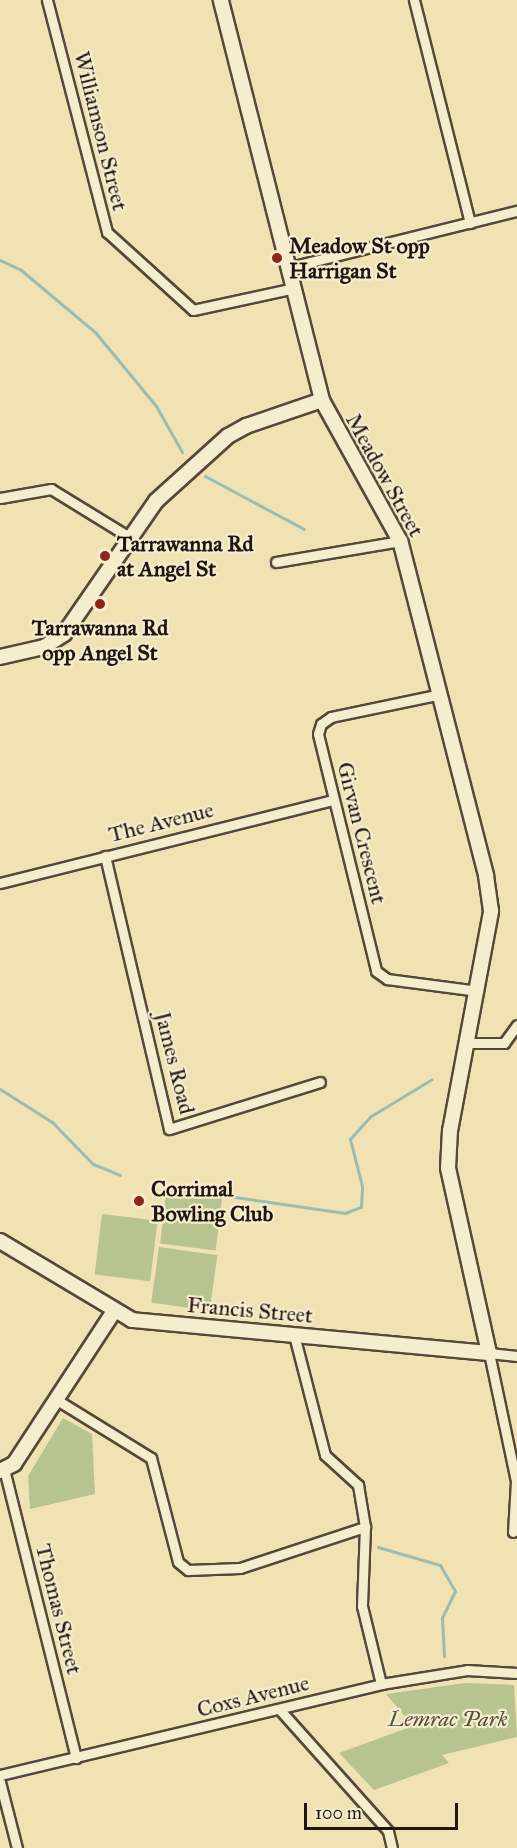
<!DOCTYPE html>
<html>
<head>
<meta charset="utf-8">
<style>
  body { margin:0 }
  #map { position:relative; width:517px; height:1848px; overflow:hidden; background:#f1e2b4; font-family:"IM FELL Great Primer",serif }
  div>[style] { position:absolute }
  .green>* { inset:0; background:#b7c490; transform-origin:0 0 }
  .stream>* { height:3px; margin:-1.5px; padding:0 1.5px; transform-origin:1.5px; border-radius:1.5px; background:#9bbdb1 }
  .roads { filter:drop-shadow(2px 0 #564838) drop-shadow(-2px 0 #564838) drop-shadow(0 2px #564838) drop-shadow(0 -2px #564838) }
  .street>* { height:9px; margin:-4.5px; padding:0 4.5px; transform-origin:4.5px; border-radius:4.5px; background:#f6ecce }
  .secondary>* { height:14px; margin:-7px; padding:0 7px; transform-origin:7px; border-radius:7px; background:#f6ecce }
  .dots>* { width:16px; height:16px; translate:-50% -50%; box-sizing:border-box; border:3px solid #f6ecce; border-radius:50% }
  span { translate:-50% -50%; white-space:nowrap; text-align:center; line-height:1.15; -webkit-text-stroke:4.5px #f6ecce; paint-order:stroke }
  .street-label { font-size:22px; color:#22150f }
  .poi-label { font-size:22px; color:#22150f; font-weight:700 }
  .left { translate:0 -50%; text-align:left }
  .park-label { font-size:22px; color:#56523c; font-style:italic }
  .scale { position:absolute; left:304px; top:1803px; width:154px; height:27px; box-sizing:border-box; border:3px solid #22150f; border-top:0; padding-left:8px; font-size:18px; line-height:21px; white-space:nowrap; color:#22150f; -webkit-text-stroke:4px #f6ecce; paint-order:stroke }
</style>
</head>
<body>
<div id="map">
  <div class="green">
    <i style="left:167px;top:1187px;width:56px;height:57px;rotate:7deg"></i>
    <i style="left:102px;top:1214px;width:56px;height:61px;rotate:7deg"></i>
    <i style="left:159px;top:1247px;width:59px;height:56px;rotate:8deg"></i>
    <i style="clip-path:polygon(63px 1418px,92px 1434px,95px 1494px,30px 1509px,28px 1476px)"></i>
    <i style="clip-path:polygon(465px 1683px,514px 1685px,517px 1737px,442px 1755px,449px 1763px,374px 1790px,339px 1753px,413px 1726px,386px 1694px)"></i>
  </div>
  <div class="stream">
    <i style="left:0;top:260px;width:23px;rotate:25deg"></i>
    <i style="left:21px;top:270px;width:97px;rotate:40deg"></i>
    <i style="left:95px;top:332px;width:96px;rotate:50.5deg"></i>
    <i style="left:156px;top:406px;width:53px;rotate:60.5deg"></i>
    <i style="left:205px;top:476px;width:112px;rotate:28.2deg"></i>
    <i style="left:0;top:1089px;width:62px;rotate:32.4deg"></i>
    <i style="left:52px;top:1122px;width:59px;rotate:45.7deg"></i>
    <i style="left:93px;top:1164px;width:29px;rotate:22deg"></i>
    <i style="left:235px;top:1197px;width:111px;rotate:8.3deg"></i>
    <i style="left:345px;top:1213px;width:17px;rotate:-21deg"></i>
    <i style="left:361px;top:1207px;width:21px;rotate:-87deg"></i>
    <i style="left:362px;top:1186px;width:49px;rotate:-104.3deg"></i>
    <i style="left:350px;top:1139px;width:31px;rotate:-48deg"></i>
    <i style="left:371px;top:1116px;width:71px;rotate:-31.2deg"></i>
    <i style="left:378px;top:1547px;width:65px;rotate:16.2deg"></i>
    <i style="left:440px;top:1565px;width:30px;rotate:60deg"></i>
    <i style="left:455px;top:1591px;width:30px;rotate:116deg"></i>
    <i style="left:442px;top:1618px;width:38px;rotate:87deg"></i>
  </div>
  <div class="roads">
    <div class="street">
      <i style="left:47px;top:0;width:240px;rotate:75.5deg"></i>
      <i style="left:107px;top:232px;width:116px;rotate:42.2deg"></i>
      <i style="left:193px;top:310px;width:104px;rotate:-12.2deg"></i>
      <i style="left:414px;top:0;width:230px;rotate:75.9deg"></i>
      <i style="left:290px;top:267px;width:234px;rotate:-13.9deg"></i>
      <i style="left:0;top:498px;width:52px;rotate:-10deg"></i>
      <i style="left:51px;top:489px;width:92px;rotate:31.6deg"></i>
      <i style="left:276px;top:562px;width:126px;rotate:-9.6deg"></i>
      <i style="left:441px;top:694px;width:112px;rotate:168.2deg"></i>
      <i style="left:331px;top:717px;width:12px;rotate:145deg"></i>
      <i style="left:321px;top:724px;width:10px;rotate:107deg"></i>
      <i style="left:318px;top:734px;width:244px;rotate:76.2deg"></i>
      <i style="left:376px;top:971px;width:14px;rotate:36deg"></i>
      <i style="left:387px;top:979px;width:92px;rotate:7.5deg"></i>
      <i style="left:105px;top:856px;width:280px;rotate:76.8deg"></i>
      <i style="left:169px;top:1129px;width:158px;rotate:-17.3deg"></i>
      <i style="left:0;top:883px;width:342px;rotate:-14deg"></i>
      <i style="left:467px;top:1043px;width:37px"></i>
      <i style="left:504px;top:1043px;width:22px;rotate:-54deg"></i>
      <i style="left:294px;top:1335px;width:124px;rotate:75.5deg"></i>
      <i style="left:325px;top:1455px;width:45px;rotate:42.3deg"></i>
      <i style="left:358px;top:1485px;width:43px;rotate:80.5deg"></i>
      <i style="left:365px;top:1527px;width:79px;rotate:92.2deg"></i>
      <i style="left:362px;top:1606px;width:80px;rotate:76.3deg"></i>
      <i style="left:57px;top:1400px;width:110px;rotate:31.7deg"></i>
      <i style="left:151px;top:1458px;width:107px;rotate:75.4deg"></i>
      <i style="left:178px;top:1562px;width:13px;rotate:39deg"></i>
      <i style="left:188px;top:1570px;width:52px;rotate:-2.2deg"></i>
      <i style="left:240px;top:1568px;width:132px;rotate:-18.2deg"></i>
      <i style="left:4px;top:1469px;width:298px;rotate:76deg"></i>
      <i style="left:513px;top:1532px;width:51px;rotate:-86.6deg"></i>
      <i style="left:516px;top:1481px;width:131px;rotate:-101.9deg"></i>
      <i style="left:489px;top:1353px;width:28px;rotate:6deg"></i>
      <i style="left:280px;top:1710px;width:162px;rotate:48.2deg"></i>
      <i style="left:388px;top:1831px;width:17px;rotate:77deg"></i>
      <i style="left:0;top:1775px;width:392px;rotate:-13.4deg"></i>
      <i style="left:381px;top:1684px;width:87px;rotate:-9.2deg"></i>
      <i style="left:467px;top:1670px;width:50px;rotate:3.4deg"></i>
      <i style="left:0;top:1782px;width:68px;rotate:75.6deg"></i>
    </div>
    <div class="secondary">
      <i style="left:0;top:657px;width:45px;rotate:-12.8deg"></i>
      <i style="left:44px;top:647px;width:24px;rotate:-33deg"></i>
      <i style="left:64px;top:634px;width:162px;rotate:-55.3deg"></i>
      <i style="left:156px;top:501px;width:97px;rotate:-42.1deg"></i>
      <i style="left:228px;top:436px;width:21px;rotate:-29deg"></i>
      <i style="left:246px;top:426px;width:80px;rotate:-18.9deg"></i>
      <i style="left:0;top:1241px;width:154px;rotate:30.9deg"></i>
      <i style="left:132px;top:1320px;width:359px;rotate:5.3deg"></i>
      <i style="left:489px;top:1353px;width:189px;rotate:-102.5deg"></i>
      <i style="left:448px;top:1168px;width:37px;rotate:-87deg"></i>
      <i style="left:450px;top:1131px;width:224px;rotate:-79.4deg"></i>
      <i style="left:491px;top:911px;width:36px;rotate:-98deg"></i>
      <i style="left:486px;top:875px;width:345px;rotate:-104.4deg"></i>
      <i style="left:400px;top:541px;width:161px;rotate:-119deg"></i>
      <i style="left:322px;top:400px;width:413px;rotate:-104.2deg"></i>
      <i style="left:0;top:1471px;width:16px;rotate:-27deg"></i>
      <i style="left:14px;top:1464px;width:183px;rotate:-56.8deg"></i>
    </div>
  </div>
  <div class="dots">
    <i style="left:277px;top:258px;background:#8f2418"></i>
    <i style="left:105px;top:556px;background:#8f2418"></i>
    <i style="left:100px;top:604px;background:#8f2418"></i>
    <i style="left:139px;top:1201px;background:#8f2418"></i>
  </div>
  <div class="street-label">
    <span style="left:101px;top:131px;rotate:76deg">Williamson Street</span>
    <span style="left:385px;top:475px;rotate:61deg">Meadow Street</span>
    <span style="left:161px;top:822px;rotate:-14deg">The Avenue</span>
    <span style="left:362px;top:833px;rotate:76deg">Girvan Crescent</span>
    <span style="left:175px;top:1063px;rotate:76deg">James Road</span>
    <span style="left:250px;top:1310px;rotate:5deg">Francis Street</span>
    <span style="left:59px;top:1609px;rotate:76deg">Thomas Street</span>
    <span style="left:253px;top:1696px;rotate:-14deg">Coxs Avenue</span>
  </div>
  <div class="poi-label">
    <span class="left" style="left:289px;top:258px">Meadow St opp<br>Harrigan St</span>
    <span class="left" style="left:117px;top:556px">Tarrawanna Rd<br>at Angel St</span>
    <span style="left:100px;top:640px">Tarrawanna Rd<br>opp Angel St</span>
    <span class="left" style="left:151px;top:1201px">Corrimal<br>Bowling Club</span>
  </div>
  <div class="park-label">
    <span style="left:448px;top:1719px">Lemrac Park</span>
  </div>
  <div class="scale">100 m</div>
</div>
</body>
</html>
